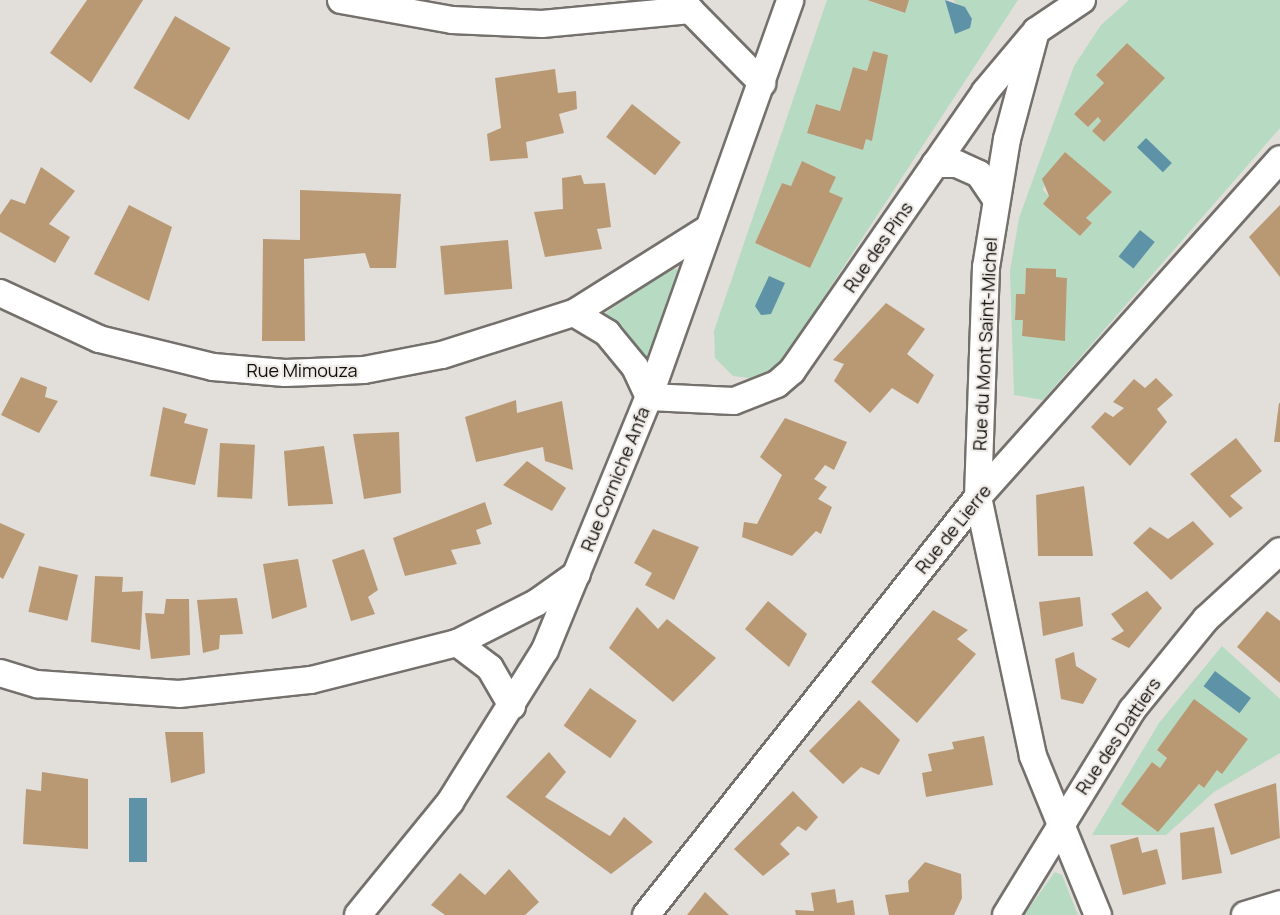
<!DOCTYPE html>
<html>
<head>
<meta charset="utf-8">
<style>
  body { margin:0 }
  #map { position:relative; width:1280px; height:915px; overflow:hidden; background:#e2ded9; font-family:Manrope,sans-serif }
  div>[style] { position:absolute }
  .green>* { inset:0; background:#b7dac2 }
  .water>* { inset:0; background:#5e92a6; transform-origin:0 0 }
  .building>* { inset:0; background:#b99974; transform-origin:0 0 }
  .roads { filter:drop-shadow(2px 0 #74706c) drop-shadow(-2px 0 #74706c) drop-shadow(0 2px #74706c) drop-shadow(0 -2px #74706c) }
  .street>* { height:26px; margin:-13px; padding:0 13px; transform-origin:13px; border-radius:13px; background:#fff }
  span { translate:-50% -50%; white-space:nowrap; text-align:center; line-height:1.15; -webkit-text-stroke:4.5px #efebe6; paint-order:stroke }
  .street-label { font-size:18px; color:#100f0d }
</style>
</head>
<body>
<div id="map">
  <div class="green">
    <i style="clip-path:polygon(evenodd,827px 0,866px 0,904px 13px,909px 0,945px 0,958px 33px,973px 21px,953px 0,1018px 0,778px 367px,758px 379px,733px 376px,715px 358px,714px 331px,827px 0,873px 51px,887px 55px,872px 140px,866px 139px,863px 150px,807px 132px,816px 104px,840px 111px,853px 67px,867px 71px,873px 51px,827px 0,802px 161px,836px 177px,829px 192px,842px 198px,810px 268px,755px 243px,782px 183px,791px 186px,802px 161px)"></i>
    <i style="clip-path:polygon(evenodd,1129px 0,1280px 0,1280px 128px,1043px 400px,1014px 395px,1010px 271px,1019px 218px,1074px 66px,1101px 25px,1129px 0,1127px 43px,1164px 78px,1104px 142px,1092px 131px,1101px 121px,1098px 117px,1088px 127px,1074px 114px,1104px 83px,1096px 75px,1127px 43px,1129px 0,1065px 152px,1111px 193px,1086px 218px,1092px 223px,1080px 236px,1043px 204px,1049px 196px,1043px 190px,1050px 170px,1065px 152px,1129px 0,1026px 268px,1056px 269px,1056px 277px,1067px 278px,1065px 340px,1022px 336px,1023px 320px,1015px 319px,1016px 295px,1025px 294px,1026px 268px)"></i>
    <i style="clip-path:polygon(668px 268px,677px 269px,678px 275px,651px 358px,644px 361px,603px 315px)"></i>
    <i style="clip-path:polygon(evenodd,1222px 646px,1280px 699px,1280px 753px,1214px 792px,1166px 835px,1092px 835px,1159px 723px,1222px 646px,1194px 700px,1248px 739px,1222px 773px,1217px 770px,1204px 788px,1199px 784px,1158px 831px,1121px 804px,1152px 762px,1160px 768px,1167px 758px,1157px 750px,1194px 700px)"></i>
    <i style="clip-path:polygon(1055px 872px,1062px 875px,1078px 915px,1024px 915px)"></i>
  </div>
  <div class="water">
    <i style="clip-path:polygon(945px 0,965px 7px,972px 19px,970px 28px,955px 34px)"></i>
    <i style="left:1146px;top:138px;width:36px;height:13px;rotate:44deg"></i>
    <i style="left:1140px;top:230px;width:19px;height:34px;rotate:39deg"></i>
    <i style="clip-path:polygon(769px 276px,785px 283px,771px 314px,761px 315px,755px 306px)"></i>
    <i style="left:1215px;top:671px;width:45px;height:19px;rotate:37deg"></i>
    <i style="left:129px;top:798px;width:18px;height:64px"></i>
  </div>
  <div class="building">
    <i style="clip-path:polygon(87px 0,143px 0,91px 83px,50px 53px)"></i>
    <i style="clip-path:polygon(867px 0,909px 0,905px 13px)"></i>
    <i style="left:175px;top:16px;width:64px;height:83px;rotate:30deg"></i>
    <i style="clip-path:polygon(1127px 43px,1165px 78px,1104px 142px,1092px 131px,1101px 121px,1098px 117px,1088px 127px,1074px 114px,1104px 83px,1096px 75px)"></i>
    <i style="clip-path:polygon(873px 51px,888px 55px,872px 141px,866px 139px,863px 150px,807px 133px,816px 104px,840px 111px,853px 67px,867px 71px)"></i>
    <i style="clip-path:polygon(555px 69px,558px 93px,576px 91px,577px 109px,559px 114px,564px 133px,526px 142px,528px 158px,490px 161px,487px 134px,501px 128px,495px 78px)"></i>
    <i style="left:632px;top:104px;width:62px;height:42px;rotate:38deg"></i>
    <i style="clip-path:polygon(1065px 152px,1112px 192px,1086px 218px,1092px 223px,1080px 236px,1043px 204px,1049px 196px,1042px 179px)"></i>
    <i style="clip-path:polygon(802px 161px,836px 177px,829px 192px,843px 198px,810px 268px,755px 243px,782px 183px,791px 186px)"></i>
    <i style="clip-path:polygon(41px 167px,75px 191px,49px 224px,70px 237px,55px 263px,0 232px,0 215px,11px 199px,25px 204px)"></i>
    <i style="clip-path:polygon(581px 175px,584px 184px,605px 183px,611px 227px,597px 229px,602px 249px,545px 257px,534px 212px,563px 209px,562px 178px)"></i>
    <i style="clip-path:polygon(300px 190px,401px 194px,396px 268px,370px 268px,365px 253px,304px 259px,305px 341px,262px 341px,263px 239px,300px 240px)"></i>
    <i style="clip-path:polygon(129px 205px,172px 227px,149px 301px,94px 274px)"></i>
    <i style="clip-path:polygon(1280px 205px,1280px 277px,1249px 237px)"></i>
    <i style="left:508px;top:240px;width:49px;height:68px;rotate:85deg"></i>
    <i style="clip-path:polygon(1026px 268px,1056px 269px,1056px 277px,1067px 278px,1065px 341px,1022px 336px,1023px 320px,1015px 320px,1016px 294px,1025px 294px)"></i>
    <i style="clip-path:polygon(886px 303px,925px 329px,907px 354px,934px 375px,918px 404px,892px 388px,870px 413px,834px 381px,844px 364px,833px 360px)"></i>
    <i style="clip-path:polygon(21px 377px,47px 387px,45px 397px,58px 401px,39px 433px,1px 415px)"></i>
    <i style="clip-path:polygon(1156px 378px,1173px 395px,1157px 409px,1167px 422px,1130px 466px,1091px 427px,1105px 412px,1113px 417px,1124px 408px,1113px 402px,1134px 379px,1145px 388px)"></i>
    <i style="clip-path:polygon(516px 400px,517px 413px,562px 401px,573px 470px,545px 461px,543px 447px,476px 462px,465px 417px)"></i>
    <i style="clip-path:polygon(1279px 403px,1280px 403px,1280px 442px,1274px 442px)"></i>
    <i style="clip-path:polygon(163px 407px,187px 414px,184px 423px,208px 429px,195px 485px,150px 476px)"></i>
    <i style="clip-path:polygon(785px 418px,847px 442px,834px 470px,825px 465px,814px 479px,827px 487px,818px 499px,832px 507px,821px 534px,816px 531px,792px 556px,742px 537px,744px 522px,757px 524px,782px 475px,760px 457px)"></i>
    <i style="clip-path:polygon(399px 432px,401px 493px,364px 499px,353px 434px)"></i>
    <i style="clip-path:polygon(1236px 438px,1262px 471px,1230px 496px,1243px 508px,1230px 518px,1190px 474px)"></i>
    <i style="left:220px;top:443px;width:35px;height:54px;rotate:3deg"></i>
    <i style="clip-path:polygon(324px 446px,333px 504px,288px 506px,284px 451px)"></i>
    <i style="clip-path:polygon(527px 461px,566px 488px,552px 511px,503px 485px)"></i>
    <i style="clip-path:polygon(1084px 486px,1093px 556px,1038px 556px,1036px 495px)"></i>
    <i style="clip-path:polygon(485px 502px,492px 524px,476px 530px,481px 544px,451px 550px,457px 564px,405px 576px,393px 538px)"></i>
    <i style="clip-path:polygon(1193px 521px,1214px 544px,1171px 580px,1133px 543px,1150px 527px,1168px 539px)"></i>
    <i style="clip-path:polygon(0 523px,25px 534px,3px 579px,0 577px)"></i>
    <i style="clip-path:polygon(653px 529px,699px 547px,674px 600px,645px 585px,652px 573px,634px 563px)"></i>
    <i style="clip-path:polygon(364px 549px,378px 590px,368px 597px,375px 614px,351px 621px,332px 560px)"></i>
    <i style="clip-path:polygon(298px 559px,307px 607px,272px 619px,263px 564px)"></i>
    <i style="left:39px;top:566px;width:40px;height:47px;rotate:13deg"></i>
    <i style="clip-path:polygon(95px 576px,123px 577px,122px 592px,143px 591px,140px 650px,91px 642px)"></i>
    <i style="clip-path:polygon(1147px 591px,1162px 608px,1129px 648px,1111px 639px,1124px 631px,1111px 614px)"></i>
    <i style="clip-path:polygon(1080px 597px,1083px 626px,1043px 636px,1039px 602px)"></i>
    <i style="clip-path:polygon(237px 598px,243px 634px,220px 635px,219px 649px,203px 653px,197px 600px)"></i>
    <i style="clip-path:polygon(166px 599px,189px 599px,190px 655px,151px 659px,145px 613px,164px 614px)"></i>
    <i style="clip-path:polygon(768px 601px,807px 634px,789px 667px,745px 629px)"></i>
    <i style="clip-path:polygon(637px 607px,658px 629px,667px 619px,716px 658px,673px 702px,609px 648px)"></i>
    <i style="clip-path:polygon(933px 610px,968px 630px,957px 639px,976px 654px,917px 723px,871px 682px)"></i>
    <i style="clip-path:polygon(1267px 611px,1280px 621px,1280px 683px,1237px 647px)"></i>
    <i style="clip-path:polygon(1074px 652px,1076px 666px,1097px 679px,1083px 704px,1061px 699px,1055px 659px)"></i>
    <i style="left:590px;top:688px;width:57px;height:46px;rotate:35deg"></i>
    <i style="clip-path:polygon(1194px 699px,1248px 739px,1222px 774px,1217px 770px,1204px 788px,1199px 784px,1158px 832px,1121px 804px,1152px 762px,1160px 768px,1167px 758px,1157px 750px)"></i>
    <i style="clip-path:polygon(859px 700px,900px 740px,879px 775px,861px 767px,843px 784px,809px 751px)"></i>
    <i style="clip-path:polygon(165px 732px,203px 732px,205px 773px,171px 783px)"></i>
    <i style="clip-path:polygon(984px 736px,993px 785px,926px 797px,922px 773px,932px 771px,928px 754px,954px 749px,952px 742px)"></i>
    <i style="clip-path:polygon(549px 752px,566px 772px,545px 797px,610px 836px,624px 817px,653px 842px,611px 874px,506px 797px)"></i>
    <i style="clip-path:polygon(42px 772px,88px 779px,88px 849px,23px 844px,26px 789px,41px 791px)"></i>
    <i style="clip-path:polygon(1276px 783px,1280px 838px,1231px 855px,1214px 804px)"></i>
    <i style="clip-path:polygon(793px 791px,818px 817px,806px 831px,798px 826px,780px 844px,790px 854px,763px 876px,734px 849px)"></i>
    <i style="clip-path:polygon(1214px 827px,1222px 873px,1182px 880px,1180px 833px)"></i>
    <i style="clip-path:polygon(1138px 837px,1142px 853px,1157px 849px,1166px 884px,1123px 895px,1110px 845px)"></i>
    <i style="clip-path:polygon(925px 862px,961px 874px,962px 898px,954px 915px,889px 915px,885px 895px,909px 892px,908px 881px)"></i>
    <i style="clip-path:polygon(509px 869px,539px 902px,525px 915px,445px 915px,431px 905px,460px 873px,485px 895px)"></i>
    <i style="clip-path:polygon(835px 889px,837px 903px,853px 900px,855px 915px,796px 915px,795px 910px,814px 911px,811px 893px)"></i>
    <i style="clip-path:polygon(705px 892px,729px 915px,687px 915px)"></i>
  </div>
  <div class="roads">
    <div class="street">
      <i style="left:341px;top:0;width:113px;rotate:10.2deg"></i>
      <i style="left:452px;top:20px;width:90px;rotate:2.5deg"></i>
      <i style="left:542px;top:24px;width:149px;rotate:-5.4deg"></i>
      <i style="left:690px;top:10px;width:103px;rotate:45.4deg"></i>
      <i style="left:1082px;top:0;width:55px;rotate:146deg"></i>
      <i style="left:1036px;top:31px;width:112px;rotate:105deg"></i>
      <i style="left:1007px;top:139px;width:130px;rotate:99.3deg"></i>
      <i style="left:986px;top:267px;width:230px;rotate:92deg"></i>
      <i style="left:978px;top:497px;width:265px;rotate:78deg"></i>
      <i style="left:1033px;top:756px;width:172px;rotate:67.8deg"></i>
      <i style="left:935px;top:164px;width:22px"></i>
      <i style="left:957px;top:164px;width:24px;rotate:24deg"></i>
      <i style="left:979px;top:174px;width:29px;rotate:56deg"></i>
      <i style="left:0;top:293px;width:109px;rotate:24.9deg"></i>
      <i style="left:99px;top:339px;width:117px;rotate:13.8deg"></i>
      <i style="left:213px;top:367px;width:72px;rotate:4.8deg"></i>
      <i style="left:285px;top:373px;width:79px;rotate:-2.2deg"></i>
      <i style="left:364px;top:370px;width:79px;rotate:-10.9deg"></i>
      <i style="left:442px;top:355px;width:139px;rotate:-17.7deg"></i>
      <i style="left:574px;top:313px;width:154px;rotate:-32.2deg"></i>
      <i style="left:574px;top:313px;width:39px;rotate:31deg"></i>
      <i style="left:607px;top:333px;width:44px;rotate:50.5deg"></i>
      <i style="left:635px;top:367px;width:33px;rotate:65deg"></i>
      <i style="left:649px;top:397px;width:85px;rotate:2.7deg"></i>
      <i style="left:734px;top:401px;width:46px;rotate:-21.6deg"></i>
      <i style="left:777px;top:384px;width:20px;rotate:-41deg"></i>
      <i style="left:792px;top:371px;width:339px;rotate:-55.3deg"></i>
      <i style="left:985px;top:92px;width:73px;rotate:-50deg"></i>
      <i style="left:457px;top:643px;width:41px;rotate:37.1deg"></i>
      <i style="left:490px;top:668px;width:44px;rotate:59.9deg"></i>
      <i style="left:0;top:673px;width:39px;rotate:17deg"></i>
      <i style="left:37px;top:684px;width:142px;rotate:4deg"></i>
      <i style="left:179px;top:694px;width:133px;rotate:-6.1deg"></i>
      <i style="left:311px;top:680px;width:151px;rotate:-14.2deg"></i>
      <i style="left:457px;top:643px;width:89px;rotate:-26.9deg"></i>
      <i style="left:536px;top:603px;width:50px;rotate:-35.3deg"></i>
      <i style="left:358px;top:915px;width:146px;rotate:-50.8deg"></i>
      <i style="left:450px;top:802px;width:179px;rotate:-58deg"></i>
      <i style="left:545px;top:650px;width:274px;rotate:-67.7deg"></i>
      <i style="left:649px;top:397px;width:421px;rotate:-70.4deg"></i>
      <i style="left:646px;top:915px;width:534px;rotate:-51.54deg"></i>
      <i style="left:978px;top:497px;width:453px;rotate:-48.2deg"></i>
      <i style="left:1006px;top:915px;width:241px;rotate:-58.4deg"></i>
      <i style="left:1132px;top:710px;width:117px;rotate:-50.9deg"></i>
      <i style="left:1206px;top:619px;width:100px;rotate:-42.6deg"></i>
      <i style="left:1245px;top:915px;width:37px;rotate:-17deg"></i>
    </div>
  </div>
  <div class="street-label">
    <span style="left:878px;top:247px;rotate:-55deg">Rue des Pins</span>
    <span style="left:985px;top:344px;rotate:-87deg">Rue du Mont Saint-Michel</span>
    <span style="left:302px;top:370px">Rue Mimouza</span>
    <span style="left:615px;top:479px;rotate:-68deg">Rue Corniche Anfa</span>
    <span style="left:953px;top:529px;rotate:-51deg">Rue de Lierre</span>
    <span style="left:1118px;top:736px;rotate:-56deg">Rue des Dattiers</span>
  </div>
</div>
</body>
</html>
